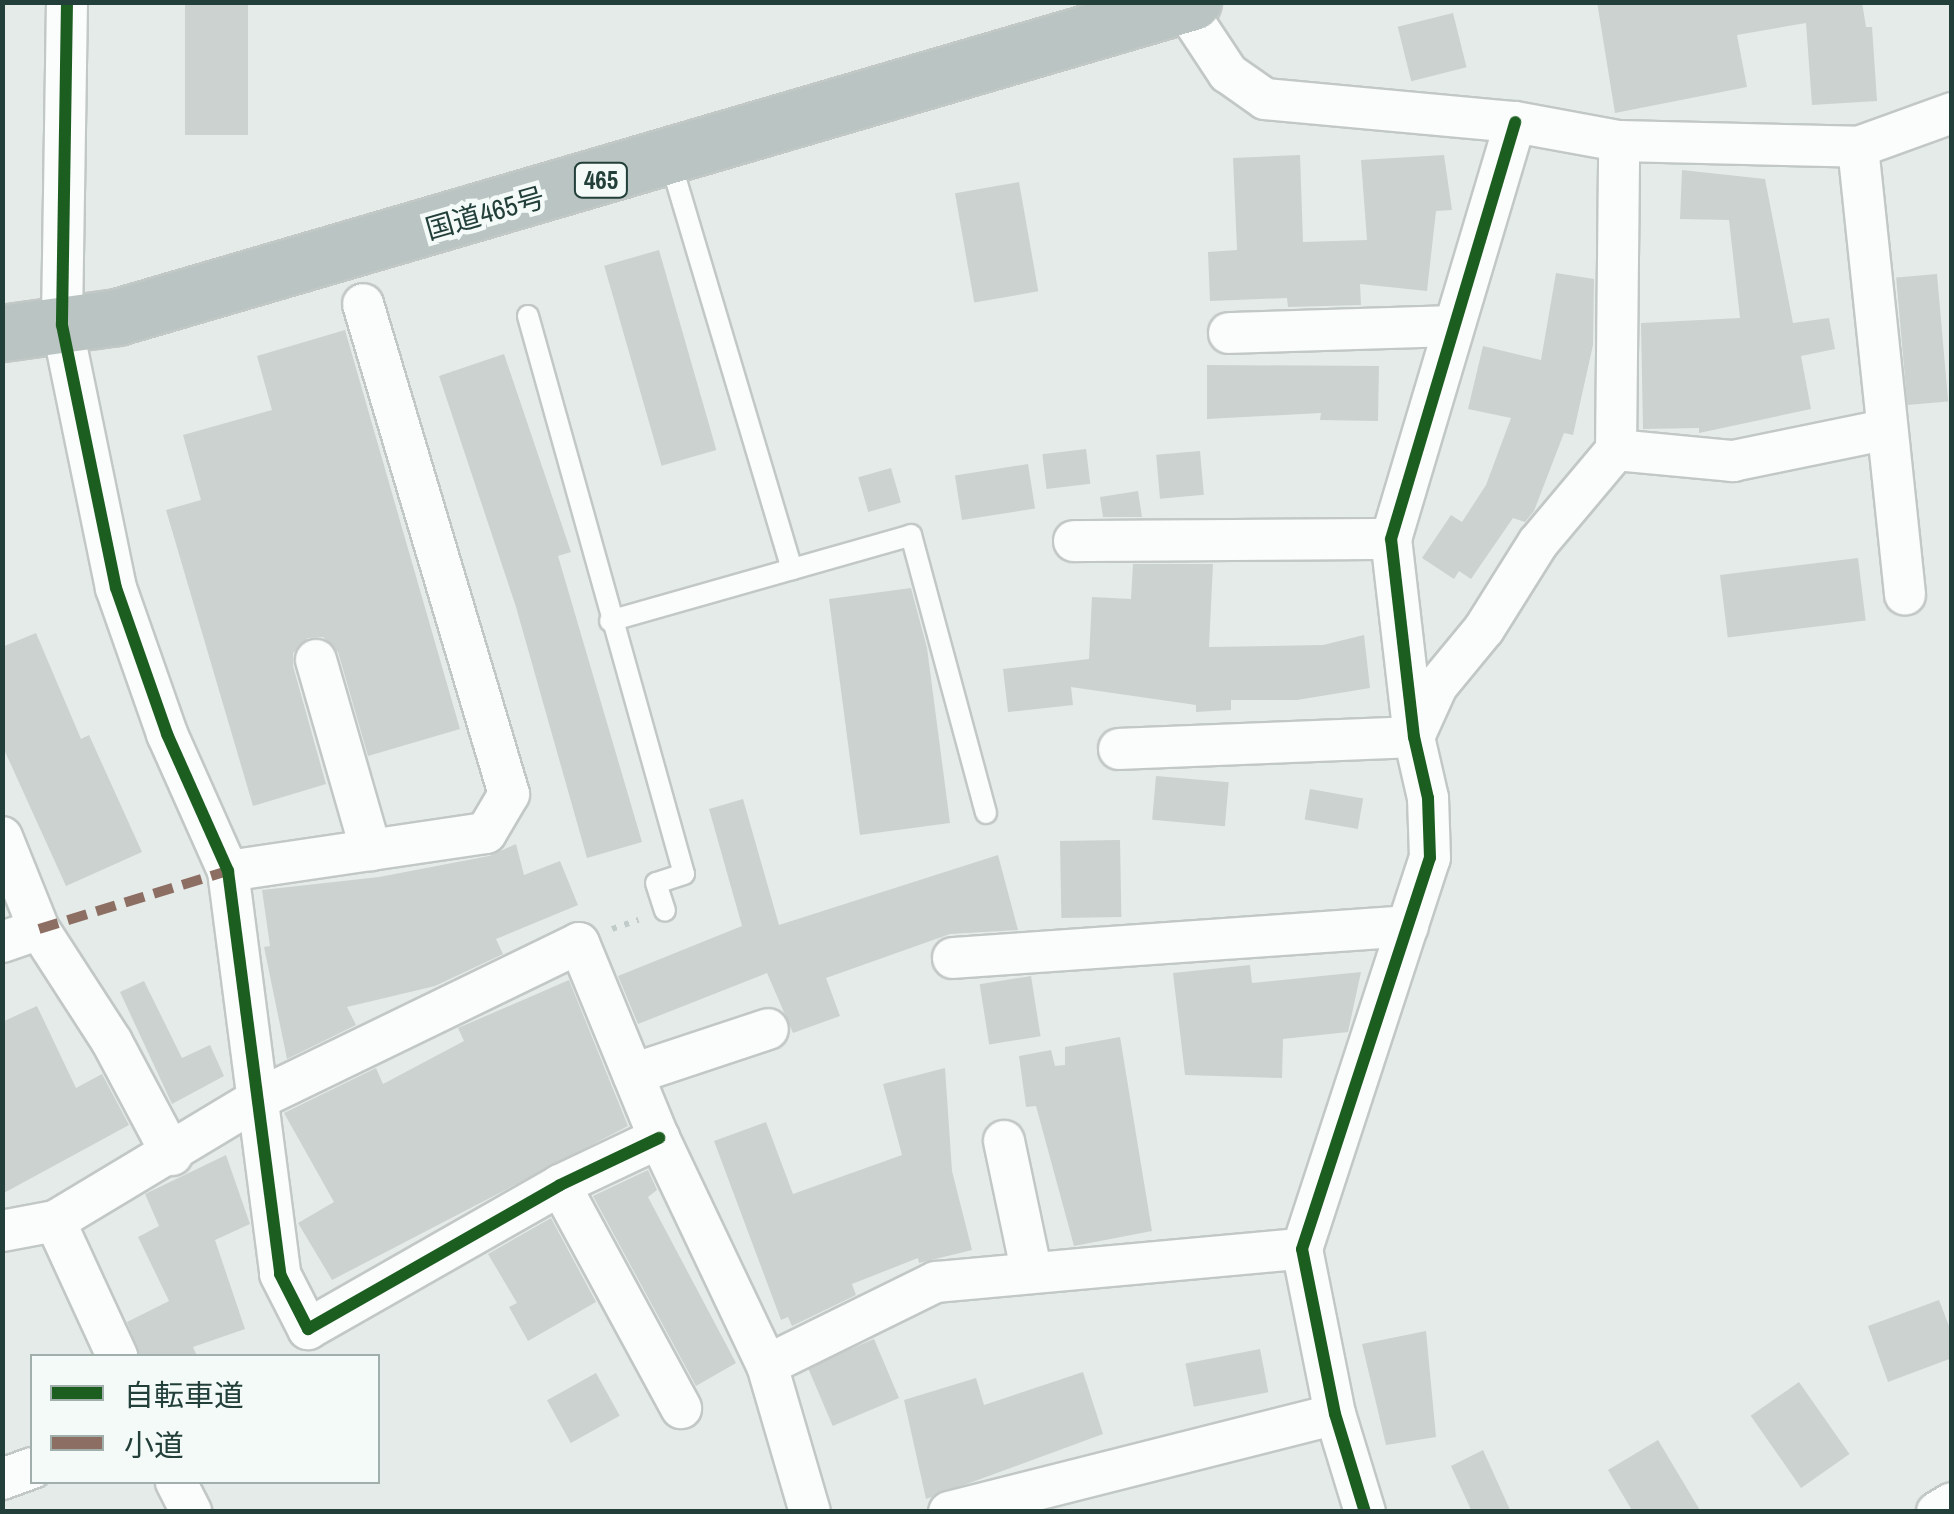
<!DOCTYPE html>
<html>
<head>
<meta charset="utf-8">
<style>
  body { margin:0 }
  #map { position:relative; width:1954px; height:1514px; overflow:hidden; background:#e5ebe9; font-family:"Archivo Narrow","Noto Sans JP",sans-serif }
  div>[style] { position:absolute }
  .building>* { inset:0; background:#ccd2d0; transform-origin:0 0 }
  .path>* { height:6px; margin-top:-3px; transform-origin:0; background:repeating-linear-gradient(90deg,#c1cbc9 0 5px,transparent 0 13px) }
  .roads { filter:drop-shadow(2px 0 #c2c8c6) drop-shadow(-2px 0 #c2c8c6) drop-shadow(0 2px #c2c8c6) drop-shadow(0 -2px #c2c8c6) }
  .lane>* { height:20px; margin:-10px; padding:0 10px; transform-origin:10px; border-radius:10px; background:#fbfcfc }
  .street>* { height:40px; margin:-20px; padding:0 20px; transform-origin:20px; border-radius:20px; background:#fbfcfc }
  .highway>* { height:55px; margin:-27.5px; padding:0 27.5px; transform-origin:27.5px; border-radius:27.5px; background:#bac4c2 }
  .quiet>* { height:10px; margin-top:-5px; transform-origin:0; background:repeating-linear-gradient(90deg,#8d6e63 0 20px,transparent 0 30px) }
  .cycleway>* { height:12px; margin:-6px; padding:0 6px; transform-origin:6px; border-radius:6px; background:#1b5e20 }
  span { translate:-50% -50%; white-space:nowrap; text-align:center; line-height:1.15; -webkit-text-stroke:9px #f4faf7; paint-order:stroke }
  .shield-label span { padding:2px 8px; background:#f4faf7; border:2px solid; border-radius:8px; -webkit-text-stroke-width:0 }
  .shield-label { font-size:25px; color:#223f3a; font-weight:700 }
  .street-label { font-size:28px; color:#223f3a }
  .frame { position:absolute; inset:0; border:5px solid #223f3a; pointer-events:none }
  .legend { position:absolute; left:30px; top:1354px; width:350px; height:130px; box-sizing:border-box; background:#f4faf7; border:2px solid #a0afab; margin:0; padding:12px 18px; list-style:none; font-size:30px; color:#223f3a }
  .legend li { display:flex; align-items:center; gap:20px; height:50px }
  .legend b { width:50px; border:2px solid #a0afab }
</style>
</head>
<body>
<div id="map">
  <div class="building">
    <i style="left:185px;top:2px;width:63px;height:133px"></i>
    <i style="clip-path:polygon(1597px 2px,1862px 2px,1866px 27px,1872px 27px,1877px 101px,1812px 105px,1806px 23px,1737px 35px,1747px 87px,1615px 113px)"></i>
    <i style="left:1453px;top:13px;width:56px;height:57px;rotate:76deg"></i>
    <i style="clip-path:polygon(1300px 155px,1303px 242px,1367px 240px,1361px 160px,1444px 155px,1452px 210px,1436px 211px,1427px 291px,1360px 284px,1361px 305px,1288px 307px,1287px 298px,1210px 301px,1208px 252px,1237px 250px,1233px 158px)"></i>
    <i style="clip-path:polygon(1682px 170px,1765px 179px,1793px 323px,1829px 318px,1835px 349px,1801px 356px,1811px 409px,1699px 433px,1699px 428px,1643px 429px,1641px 323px,1740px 318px,1729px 220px,1680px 219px)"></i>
    <i style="left:1019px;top:182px;width:111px;height:65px;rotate:80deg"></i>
    <i style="left:659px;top:250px;width:208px;height:57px;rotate:74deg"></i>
    <i style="clip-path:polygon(1556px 273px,1594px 279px,1593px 345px,1573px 435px,1564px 433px,1534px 511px,1525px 522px,1513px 518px,1471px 579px,1459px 571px,1454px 579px,1422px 558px,1451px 515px,1462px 522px,1486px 485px,1511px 418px,1468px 409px,1483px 346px,1541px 360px)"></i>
    <i style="left:1937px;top:274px;width:128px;height:41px;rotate:85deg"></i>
    <i style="clip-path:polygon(345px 330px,460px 729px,368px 756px,338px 652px,323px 637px,308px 638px,293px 653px,293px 666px,326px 784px,253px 806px,166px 510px,201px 500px,183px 435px,272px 410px,257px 356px)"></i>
    <i style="clip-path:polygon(504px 354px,571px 552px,558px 556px,642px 842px,587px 858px,516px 607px,439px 376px)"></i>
    <i style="clip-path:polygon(1207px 365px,1379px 366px,1378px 421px,1320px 420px,1321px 413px,1207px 419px)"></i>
    <i style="left:1086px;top:449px;width:35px;height:44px;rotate:83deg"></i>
    <i style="left:1200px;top:451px;width:44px;height:44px;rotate:85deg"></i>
    <i style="left:1028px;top:464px;width:45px;height:74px;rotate:81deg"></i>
    <i style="left:891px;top:468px;width:36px;height:34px;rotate:74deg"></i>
    <i style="clip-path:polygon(1138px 491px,1142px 517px,1103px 517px,1100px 497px)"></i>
    <i style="left:1858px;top:558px;width:63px;height:139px;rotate:83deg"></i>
    <i style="clip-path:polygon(1133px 564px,1213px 564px,1209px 647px,1323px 645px,1364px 635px,1370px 688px,1297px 700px,1231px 700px,1231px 710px,1196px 712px,1196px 705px,1071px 687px,1073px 705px,1008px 712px,1003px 669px,1089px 659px,1092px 597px,1131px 599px)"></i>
    <i style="clip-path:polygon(911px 588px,927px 648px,950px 823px,860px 835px,829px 599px)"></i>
    <i style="clip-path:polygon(36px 633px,81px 739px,89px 735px,142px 852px,66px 886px,2px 745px,2px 647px)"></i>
    <i style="left:1156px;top:776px;width:73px;height:44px;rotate:5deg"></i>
    <i style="left:1310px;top:789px;width:54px;height:31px;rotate:10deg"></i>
    <i style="clip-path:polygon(743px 799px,779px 925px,998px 855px,1018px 930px,950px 934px,826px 978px,840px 1016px,793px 1033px,767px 973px,638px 1024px,618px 976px,742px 926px,709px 809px)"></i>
    <i style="left:1120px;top:840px;width:77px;height:60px;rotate:89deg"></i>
    <i style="clip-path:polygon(516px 844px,524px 875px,560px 861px,578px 905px,496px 939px,503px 954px,435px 986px,347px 1007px,356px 1025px,287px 1059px,264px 947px,270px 946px,262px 890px,379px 877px,489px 856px)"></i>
    <i style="clip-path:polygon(1250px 965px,1252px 983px,1361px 972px,1348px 1032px,1283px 1039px,1282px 1078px,1185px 1075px,1173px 973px)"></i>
    <i style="left:1031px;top:976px;width:61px;height:52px;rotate:81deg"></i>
    <i style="clip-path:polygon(569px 980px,628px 1126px,332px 1280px,298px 1223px,334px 1202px,284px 1113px,376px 1068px,383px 1084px,464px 1041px,458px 1028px)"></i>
    <i style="clip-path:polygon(144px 981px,182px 1058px,210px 1045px,224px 1076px,172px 1104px,120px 992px)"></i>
    <i style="clip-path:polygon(37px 1006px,76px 1088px,102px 1074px,129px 1125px,2px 1194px,2px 1022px)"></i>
    <i style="clip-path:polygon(1120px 1037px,1152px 1231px,1074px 1246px,1036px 1106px,1026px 1107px,1019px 1056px,1051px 1050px,1055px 1066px,1065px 1065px,1065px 1047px)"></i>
    <i style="clip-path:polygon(945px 1068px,952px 1171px,972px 1250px,919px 1263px,918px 1258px,852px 1284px,856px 1295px,792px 1326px,788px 1317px,781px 1320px,714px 1141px,766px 1122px,793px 1194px,902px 1155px,883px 1084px)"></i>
    <i style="clip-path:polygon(226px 1155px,250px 1224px,215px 1240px,245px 1329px,193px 1347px,197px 1356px,140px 1356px,127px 1322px,169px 1301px,138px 1237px,159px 1226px,145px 1194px)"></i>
    <i style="clip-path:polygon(648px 1170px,657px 1190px,648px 1197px,736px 1363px,696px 1386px,593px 1196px)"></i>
    <i style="clip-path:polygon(551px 1218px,596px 1302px,528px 1341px,509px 1307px,517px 1303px,488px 1254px)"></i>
    <i style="clip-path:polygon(1939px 1300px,1952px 1334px,1952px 1358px,1888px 1382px,1868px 1326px)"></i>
    <i style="clip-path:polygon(1426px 1331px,1436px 1437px,1386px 1445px,1362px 1344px)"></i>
    <i style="left:874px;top:1339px;width:64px;height:72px;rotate:67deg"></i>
    <i style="left:1260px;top:1349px;width:44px;height:76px;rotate:79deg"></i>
    <i style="clip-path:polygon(1083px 1372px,1103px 1434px,926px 1499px,904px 1400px,976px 1378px,984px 1405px)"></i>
    <i style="left:596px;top:1373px;width:49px;height:56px;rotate:61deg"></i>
    <i style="left:1799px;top:1382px;width:88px;height:59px;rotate:55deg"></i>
    <i style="clip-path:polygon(1658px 1440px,1701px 1512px,1633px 1512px,1608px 1470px)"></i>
    <i style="clip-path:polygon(1483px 1450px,1511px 1512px,1472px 1512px,1451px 1466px)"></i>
  </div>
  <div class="path">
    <i style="left:612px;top:929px;width:28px;rotate:-19deg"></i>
  </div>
  <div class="roads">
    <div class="lane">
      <i style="left:670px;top:160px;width:427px;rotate:73.4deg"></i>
      <i style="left:528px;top:316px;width:579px;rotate:74.38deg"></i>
      <i style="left:684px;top:874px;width:29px;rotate:162deg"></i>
      <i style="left:656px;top:883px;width:29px;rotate:72deg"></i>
      <i style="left:610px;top:621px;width:313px;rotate:-15.9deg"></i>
      <i style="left:911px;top:535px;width:288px;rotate:74.9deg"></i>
    </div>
    <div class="street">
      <i style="left:67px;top:2px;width:323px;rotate:90.9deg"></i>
      <i style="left:62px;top:325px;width:268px;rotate:78.4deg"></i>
      <i style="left:116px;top:588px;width:155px;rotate:70.7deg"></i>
      <i style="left:167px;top:734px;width:150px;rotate:66deg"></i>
      <i style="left:228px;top:871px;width:406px;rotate:82.6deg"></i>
      <i style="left:280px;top:1274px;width:62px;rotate:63deg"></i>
      <i style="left:308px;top:1329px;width:290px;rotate:-29.7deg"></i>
      <i style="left:560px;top:1185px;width:110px;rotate:-25.4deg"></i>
      <i style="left:1183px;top:5px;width:82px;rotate:56.5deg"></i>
      <i style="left:1228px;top:73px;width:45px;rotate:35.1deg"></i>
      <i style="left:1265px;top:99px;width:251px;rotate:5.3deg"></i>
      <i style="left:1515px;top:122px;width:106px;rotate:10.4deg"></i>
      <i style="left:1619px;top:141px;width:239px;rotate:1.4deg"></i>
      <i style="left:1858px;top:147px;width:100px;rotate:-19.9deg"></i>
      <i style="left:1858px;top:147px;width:450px;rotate:84deg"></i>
      <i style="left:1229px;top:333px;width:221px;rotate:-1.8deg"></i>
      <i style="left:1616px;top:450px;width:309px;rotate:-89.4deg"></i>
      <i style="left:1074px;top:541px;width:317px;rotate:-0.4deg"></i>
      <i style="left:316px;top:660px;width:198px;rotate:73.9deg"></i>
      <i style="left:1119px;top:749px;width:295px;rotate:-2.3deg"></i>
      <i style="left:1414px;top:737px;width:56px;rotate:-65.7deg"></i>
      <i style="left:1437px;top:686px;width:74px;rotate:-50.5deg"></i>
      <i style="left:1484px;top:629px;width:102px;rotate:-57.9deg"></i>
      <i style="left:1538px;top:543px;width:121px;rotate:-50deg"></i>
      <i style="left:1616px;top:450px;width:118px;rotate:5.4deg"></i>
      <i style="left:1733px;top:461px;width:154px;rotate:-11.6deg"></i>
      <i style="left:2px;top:837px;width:99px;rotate:68.1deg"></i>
      <i style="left:39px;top:929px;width:135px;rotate:57.1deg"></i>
      <i style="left:112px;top:1042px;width:128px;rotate:62deg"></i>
      <i style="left:228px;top:871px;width:261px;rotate:-8.4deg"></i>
      <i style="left:486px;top:833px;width:45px;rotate:-59.5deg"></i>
      <i style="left:509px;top:794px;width:511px;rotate:-106.59deg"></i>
      <i style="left:2px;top:942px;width:39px;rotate:-19deg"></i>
      <i style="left:953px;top:958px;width:456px;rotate:-4deg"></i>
      <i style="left:633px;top:1074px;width:142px;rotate:-18.4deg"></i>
      <i style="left:1004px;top:1141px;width:131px;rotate:78.1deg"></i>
      <i style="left:560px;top:1185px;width:254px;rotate:61.5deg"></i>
      <i style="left:55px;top:1221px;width:149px;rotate:65.3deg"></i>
      <i style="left:2px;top:1231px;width:54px;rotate:-10.7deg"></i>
      <i style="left:55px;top:1221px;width:235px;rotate:-31deg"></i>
      <i style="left:256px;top:1100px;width:359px;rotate:-25.9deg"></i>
      <i style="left:579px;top:943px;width:211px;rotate:67.7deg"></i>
      <i style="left:659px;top:1138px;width:251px;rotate:64.6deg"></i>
      <i style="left:767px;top:1365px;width:153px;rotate:73.7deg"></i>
      <i style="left:767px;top:1365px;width:188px;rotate:-26.2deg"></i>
      <i style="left:936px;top:1282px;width:367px;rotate:-5.2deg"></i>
      <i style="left:2px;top:1479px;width:32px;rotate:-20deg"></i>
      <i style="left:176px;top:1482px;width:34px;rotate:63deg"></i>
      <i style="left:949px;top:1512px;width:398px;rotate:-14.2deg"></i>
      <i style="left:1365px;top:1512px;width:102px;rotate:-107deg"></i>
      <i style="left:1335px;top:1414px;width:168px;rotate:-101.3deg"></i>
      <i style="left:1302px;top:1249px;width:411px;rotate:-71.9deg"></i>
      <i style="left:1430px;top:858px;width:60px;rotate:-91.9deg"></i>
      <i style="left:1428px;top:798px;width:63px;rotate:-102.9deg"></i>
      <i style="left:1414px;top:737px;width:199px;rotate:-96.6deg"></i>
      <i style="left:1391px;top:539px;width:435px;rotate:-73.4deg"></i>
      <i style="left:1937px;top:1512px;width:17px;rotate:-31deg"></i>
    </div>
    <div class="highway">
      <i style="left:2px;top:333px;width:116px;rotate:-7.9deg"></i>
      <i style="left:117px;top:317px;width:1121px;rotate:-16.32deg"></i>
    </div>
  </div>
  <div class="quiet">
    <i style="left:39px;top:929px;width:198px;rotate:-17.1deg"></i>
  </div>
  <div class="cycleway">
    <i style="left:67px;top:2px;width:323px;rotate:90.9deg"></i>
    <i style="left:62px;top:325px;width:268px;rotate:78.4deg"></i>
    <i style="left:116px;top:588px;width:155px;rotate:70.7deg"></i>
    <i style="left:167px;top:734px;width:150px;rotate:66deg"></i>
    <i style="left:228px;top:871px;width:406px;rotate:82.6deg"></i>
    <i style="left:280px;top:1274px;width:62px;rotate:63deg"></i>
    <i style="left:308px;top:1329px;width:290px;rotate:-29.7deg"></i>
    <i style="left:560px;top:1185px;width:110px;rotate:-25.4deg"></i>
    <i style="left:1365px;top:1512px;width:102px;rotate:-107deg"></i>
    <i style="left:1335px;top:1414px;width:168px;rotate:-101.3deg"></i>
    <i style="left:1302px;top:1249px;width:411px;rotate:-71.9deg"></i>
    <i style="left:1430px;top:858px;width:60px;rotate:-91.9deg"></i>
    <i style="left:1428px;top:798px;width:63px;rotate:-102.9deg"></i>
    <i style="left:1414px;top:737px;width:199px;rotate:-96.6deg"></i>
    <i style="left:1391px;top:539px;width:435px;rotate:-73.4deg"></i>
  </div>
  <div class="shield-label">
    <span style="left:601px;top:180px">465</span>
  </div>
  <div class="street-label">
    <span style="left:485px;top:213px;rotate:-16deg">国道465号</span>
  </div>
  <div class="frame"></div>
  <ul class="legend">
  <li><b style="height:12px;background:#1b5e20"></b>自転車道</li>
  <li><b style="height:12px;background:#8d6e63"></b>小道</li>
  </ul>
</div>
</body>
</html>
